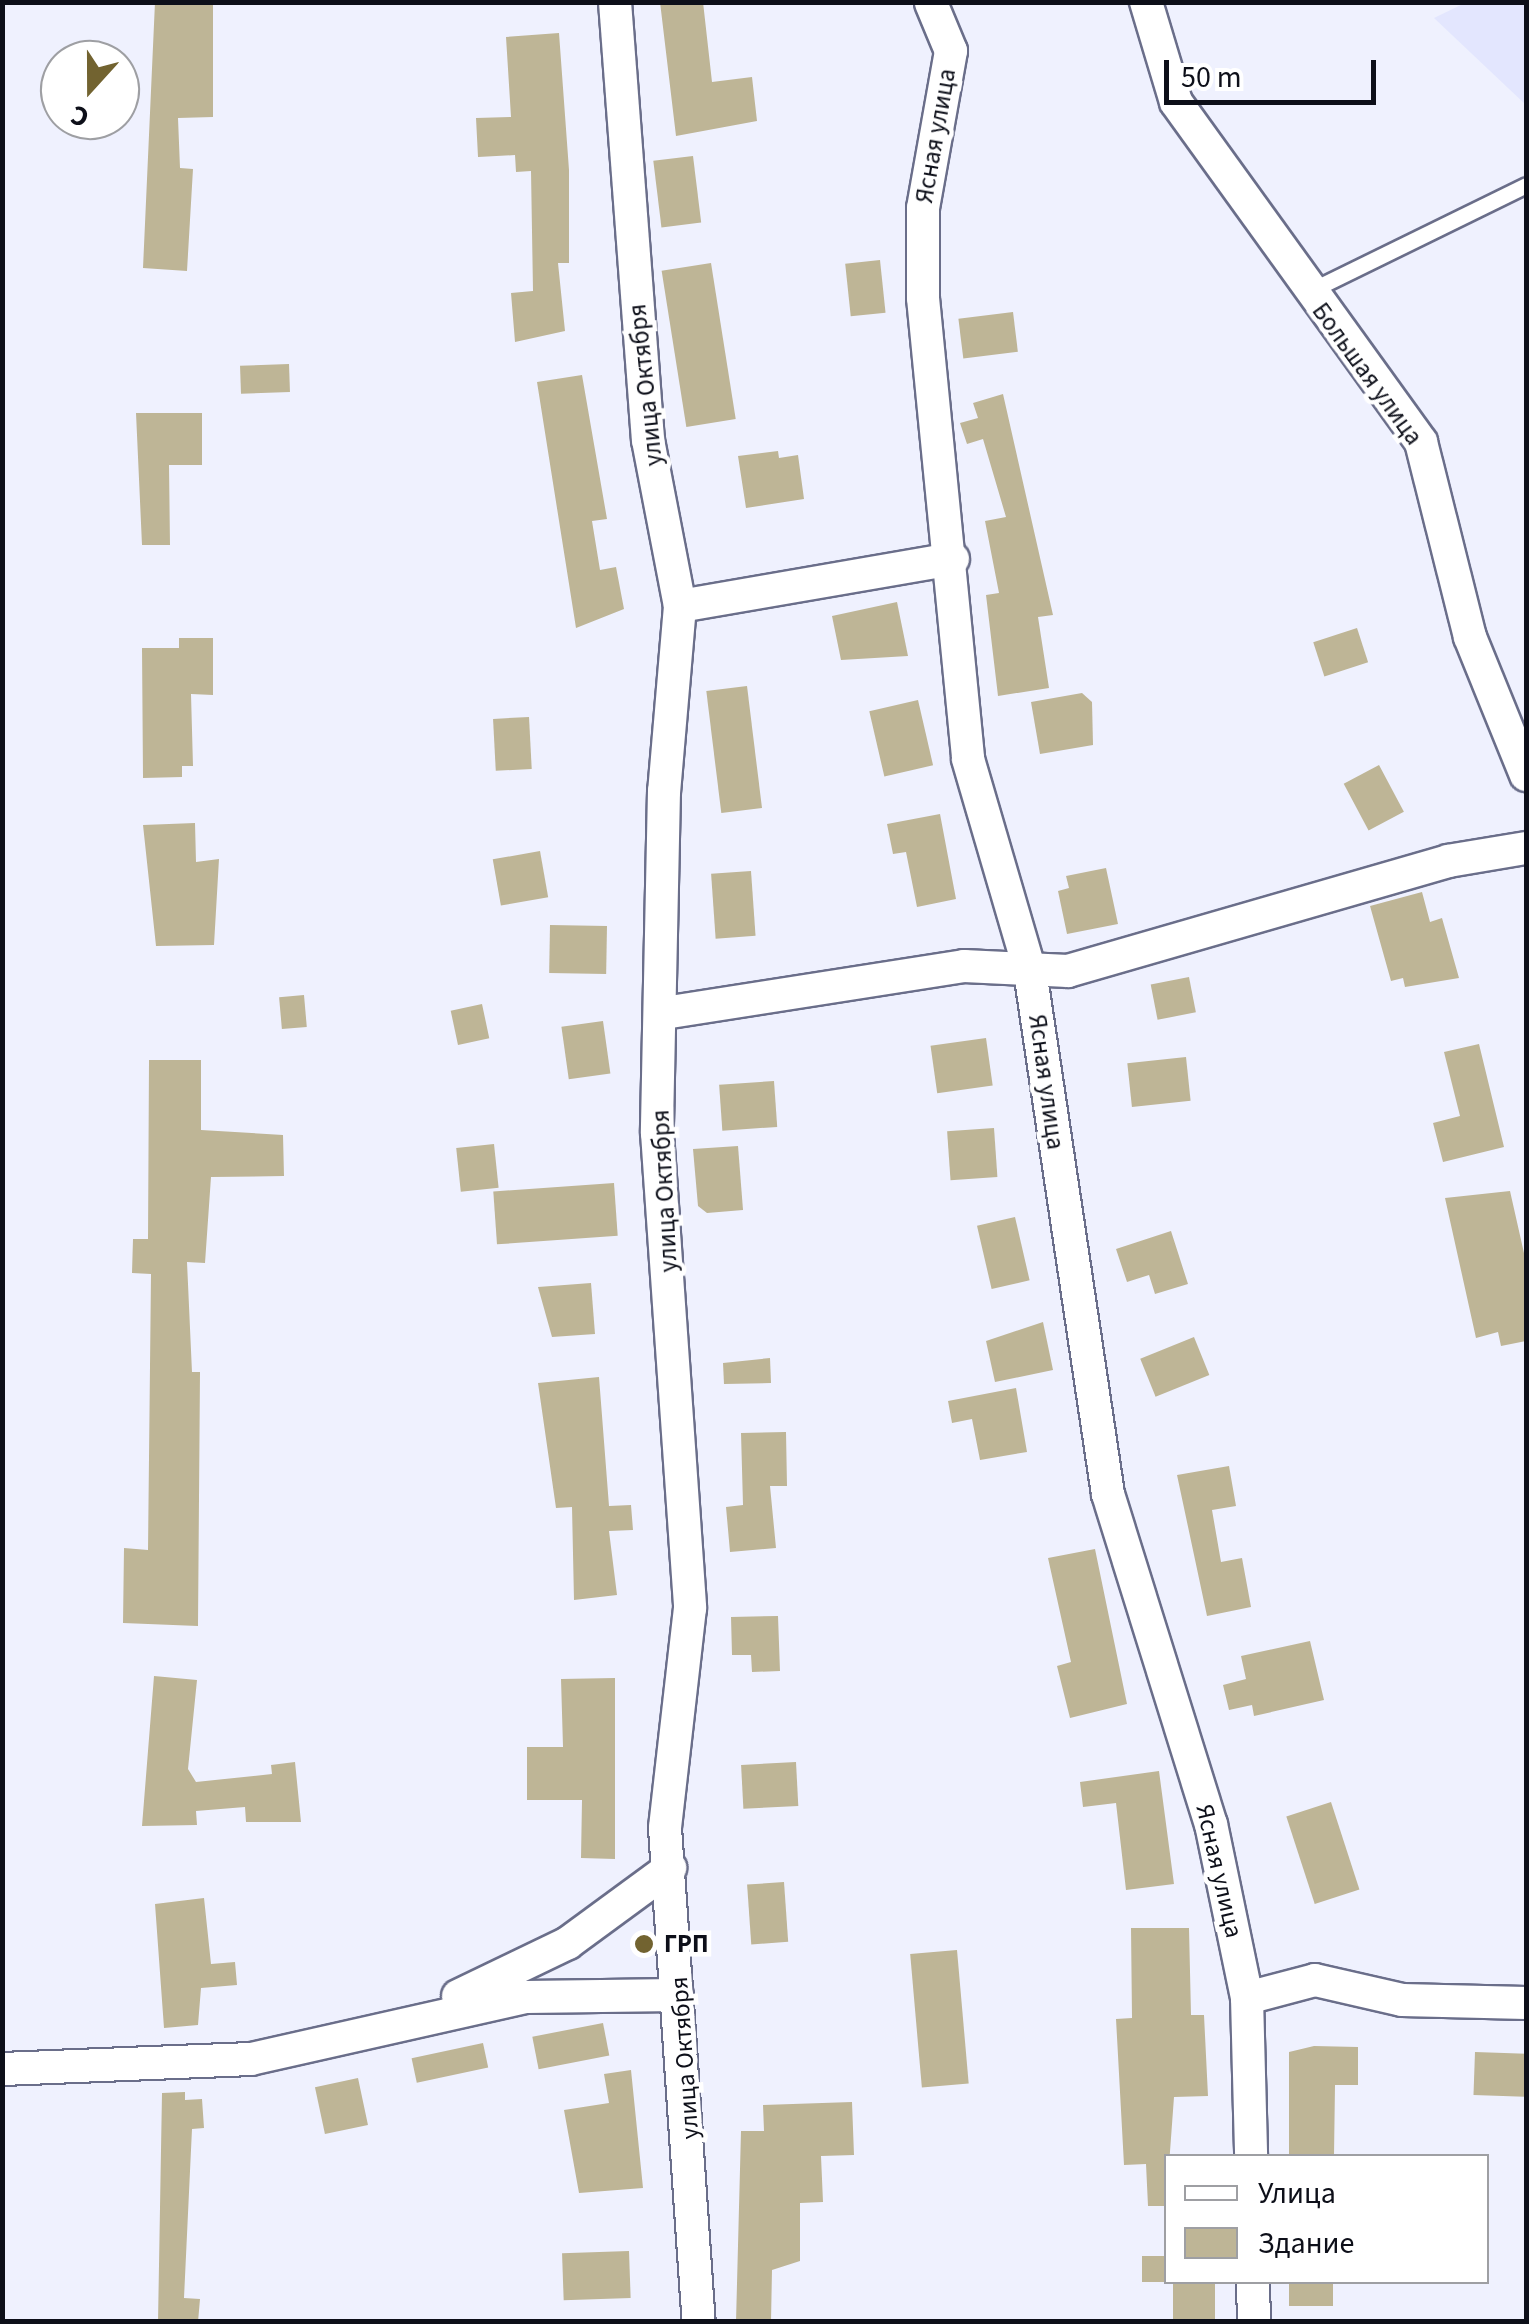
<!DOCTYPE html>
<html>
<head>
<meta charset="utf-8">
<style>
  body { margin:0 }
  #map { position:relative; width:1529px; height:2324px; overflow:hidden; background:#eff1fe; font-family:"Source Sans 3",sans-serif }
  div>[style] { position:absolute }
  .built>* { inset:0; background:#e3e6fe }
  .building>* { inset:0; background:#beb596; transform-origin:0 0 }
  .roads { filter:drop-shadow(2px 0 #6a6e8a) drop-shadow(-2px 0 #6a6e8a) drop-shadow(0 2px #6a6e8a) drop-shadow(0 -2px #6a6e8a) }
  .service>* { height:15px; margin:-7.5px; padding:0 7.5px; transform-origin:7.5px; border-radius:7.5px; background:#fff }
  .minor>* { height:32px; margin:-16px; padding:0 16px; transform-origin:16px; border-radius:16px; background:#fff }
  .dots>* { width:28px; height:28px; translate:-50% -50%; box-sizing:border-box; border:5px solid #fff; border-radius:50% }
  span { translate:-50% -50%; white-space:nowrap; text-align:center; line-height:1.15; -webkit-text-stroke:9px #fff; paint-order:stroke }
  .street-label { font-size:25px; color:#0d0f19 }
  .poi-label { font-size:25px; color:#0d0f19; font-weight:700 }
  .left { translate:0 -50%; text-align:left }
  .frame { position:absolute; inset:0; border:5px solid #0d0f19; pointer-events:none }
  .legend { position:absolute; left:1164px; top:2154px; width:325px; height:130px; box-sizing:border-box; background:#fff; border:2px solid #9e9fa3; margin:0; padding:12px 18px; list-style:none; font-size:30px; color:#0d0f19 }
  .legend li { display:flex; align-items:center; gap:20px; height:50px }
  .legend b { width:50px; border:2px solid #9e9fa3 }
  .north { position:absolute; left:40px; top:40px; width:100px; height:100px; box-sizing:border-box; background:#fff; border:2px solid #9e9fa3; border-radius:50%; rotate:201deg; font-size:28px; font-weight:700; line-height:40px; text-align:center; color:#0d0f19 }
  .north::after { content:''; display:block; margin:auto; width:35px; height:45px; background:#726330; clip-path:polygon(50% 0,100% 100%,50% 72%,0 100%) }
  .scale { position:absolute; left:1164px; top:60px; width:212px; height:45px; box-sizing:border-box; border:5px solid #0d0f19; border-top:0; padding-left:12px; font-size:30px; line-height:35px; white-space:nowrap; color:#0d0f19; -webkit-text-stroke:8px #fff; paint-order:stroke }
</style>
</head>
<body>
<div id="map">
  <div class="built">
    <i style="clip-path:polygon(1467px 2px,1526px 3px,1526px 105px,1434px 18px)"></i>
  </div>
  <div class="building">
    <i style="clip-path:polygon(155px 2px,213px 2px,213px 117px,178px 118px,180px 168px,193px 169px,187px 271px,143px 268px)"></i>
    <i style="clip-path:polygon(660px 2px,703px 2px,712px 82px,752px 77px,757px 121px,676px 136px)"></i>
    <i style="clip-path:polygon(559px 33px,569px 170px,569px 263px,558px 263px,565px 331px,515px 342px,511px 293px,533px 291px,531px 171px,516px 172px,515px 155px,478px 157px,476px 118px,511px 117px,506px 37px)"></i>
    <i style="left:693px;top:156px;width:67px;height:40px;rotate:83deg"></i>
    <i style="left:880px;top:260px;width:53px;height:35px;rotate:84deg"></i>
    <i style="left:711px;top:263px;width:158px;height:50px;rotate:81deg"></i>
    <i style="left:1013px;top:312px;width:40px;height:55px;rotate:83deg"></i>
    <i style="left:289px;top:364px;width:28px;height:49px;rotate:88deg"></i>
    <i style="clip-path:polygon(582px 375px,607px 519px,592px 521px,600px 570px,616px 567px,624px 609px,576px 628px,537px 382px)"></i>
    <i style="clip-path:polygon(1003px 394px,1053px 615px,1038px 617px,1049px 688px,998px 696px,986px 595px,999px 593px,985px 521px,1006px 517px,983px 439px,967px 444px,960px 423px,978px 418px,973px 403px)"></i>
    <i style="clip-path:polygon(136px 413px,202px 413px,202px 465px,169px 465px,170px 545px,142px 545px)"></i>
    <i style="clip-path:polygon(778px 451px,779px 458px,798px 455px,804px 499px,746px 508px,738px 456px)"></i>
    <i style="clip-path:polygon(897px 602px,908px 656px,841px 660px,832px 616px)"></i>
    <i style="left:1357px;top:628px;width:36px;height:46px;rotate:72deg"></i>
    <i style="clip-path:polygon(179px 638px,213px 638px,213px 695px,191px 694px,193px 766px,182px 766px,182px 777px,143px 778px,142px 648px,179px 648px)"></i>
    <i style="left:747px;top:686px;width:123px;height:41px;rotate:83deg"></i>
    <i style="clip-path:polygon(1082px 693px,1092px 702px,1093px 745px,1040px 754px,1031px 702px)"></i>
    <i style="left:918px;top:700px;width:67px;height:50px;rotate:77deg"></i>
    <i style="left:529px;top:717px;width:52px;height:36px;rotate:87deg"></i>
    <i style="left:1379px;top:765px;width:53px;height:40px;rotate:62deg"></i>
    <i style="clip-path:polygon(940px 814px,956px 899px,917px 907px,906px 852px,893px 854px,887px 824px)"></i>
    <i style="clip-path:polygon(195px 823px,196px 862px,219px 859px,214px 945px,156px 946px,143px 825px)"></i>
    <i style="left:540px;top:851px;width:47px;height:48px;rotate:80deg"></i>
    <i style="clip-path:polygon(1106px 868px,1118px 924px,1067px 934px,1058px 891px,1069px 888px,1066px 876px)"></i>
    <i style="left:751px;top:871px;width:65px;height:40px;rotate:86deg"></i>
    <i style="clip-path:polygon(1422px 892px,1430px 922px,1442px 918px,1459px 978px,1405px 987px,1403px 978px,1391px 981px,1370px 906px)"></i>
    <i style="left:550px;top:925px;width:57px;height:48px;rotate:1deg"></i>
    <i style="left:1189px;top:977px;width:36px;height:39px;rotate:79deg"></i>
    <i style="left:304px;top:995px;width:32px;height:25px;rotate:85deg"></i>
    <i style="left:482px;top:1004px;width:35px;height:32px;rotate:78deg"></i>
    <i style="left:603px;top:1021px;width:53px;height:42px;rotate:82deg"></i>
    <i style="left:986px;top:1038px;width:48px;height:56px;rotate:82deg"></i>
    <i style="clip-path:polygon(1479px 1044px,1504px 1147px,1443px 1162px,1433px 1123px,1460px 1116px,1444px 1052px)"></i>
    <i style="left:1186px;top:1057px;width:44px;height:59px;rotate:84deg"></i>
    <i style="clip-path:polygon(149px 1060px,201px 1060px,201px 1130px,283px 1135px,284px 1176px,211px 1177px,205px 1263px,187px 1262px,192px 1372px,200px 1372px,198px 1626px,123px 1623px,124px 1548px,148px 1550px,151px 1274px,132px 1273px,133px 1239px,148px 1239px)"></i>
    <i style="left:774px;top:1081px;width:46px;height:55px;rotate:86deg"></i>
    <i style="left:994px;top:1128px;width:49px;height:47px;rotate:86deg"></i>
    <i style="left:494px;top:1144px;width:44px;height:38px;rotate:84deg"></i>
    <i style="clip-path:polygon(738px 1146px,743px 1210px,707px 1213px,698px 1206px,693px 1149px)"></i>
    <i style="left:614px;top:1183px;width:53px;height:121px;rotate:86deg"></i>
    <i style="clip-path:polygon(1510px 1191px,1526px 1262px,1526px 1341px,1501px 1346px,1498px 1332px,1476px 1338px,1445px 1198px)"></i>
    <i style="left:1015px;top:1217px;width:65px;height:39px;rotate:77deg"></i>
    <i style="clip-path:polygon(1171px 1231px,1188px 1284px,1155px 1294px,1149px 1275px,1127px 1282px,1116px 1249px)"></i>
    <i style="clip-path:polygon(591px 1283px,595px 1334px,552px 1337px,538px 1287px)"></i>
    <i style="clip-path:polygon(1043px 1322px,1053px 1370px,995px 1382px,986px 1341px)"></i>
    <i style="left:1194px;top:1337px;width:41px;height:58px;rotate:68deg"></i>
    <i style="clip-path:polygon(770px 1358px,771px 1383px,724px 1384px,723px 1363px)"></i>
    <i style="clip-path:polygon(599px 1377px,609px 1506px,631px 1505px,633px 1530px,609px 1531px,617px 1595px,574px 1600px,572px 1507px,556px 1508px,538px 1383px)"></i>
    <i style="clip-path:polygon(1016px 1388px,1027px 1452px,980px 1460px,972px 1419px,952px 1423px,948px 1401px)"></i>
    <i style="clip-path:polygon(786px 1432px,787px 1486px,770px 1486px,776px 1548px,730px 1552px,726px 1507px,743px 1505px,741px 1433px)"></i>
    <i style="clip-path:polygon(1229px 1466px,1236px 1506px,1212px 1510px,1221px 1562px,1242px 1558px,1251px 1607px,1207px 1616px,1177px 1475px)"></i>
    <i style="clip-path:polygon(1095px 1549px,1127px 1704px,1070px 1718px,1057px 1666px,1071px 1662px,1048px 1558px)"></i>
    <i style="clip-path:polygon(778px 1616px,780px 1671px,752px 1672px,751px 1655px,732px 1655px,731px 1617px)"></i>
    <i style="clip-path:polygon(1310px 1641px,1324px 1700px,1254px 1716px,1252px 1705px,1229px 1710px,1223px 1685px,1246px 1679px,1241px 1656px)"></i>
    <i style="clip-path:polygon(154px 1676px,197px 1680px,188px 1769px,196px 1782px,272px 1774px,271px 1765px,295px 1762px,301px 1822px,246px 1822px,245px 1807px,196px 1811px,197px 1825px,142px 1826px)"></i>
    <i style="clip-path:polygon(615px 1678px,615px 1859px,581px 1858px,582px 1800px,527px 1800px,527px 1747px,563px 1747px,561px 1679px)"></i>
    <i style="left:796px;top:1762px;width:44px;height:55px;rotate:87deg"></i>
    <i style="clip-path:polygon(1159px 1771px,1174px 1884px,1126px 1890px,1116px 1803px,1083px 1807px,1080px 1782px)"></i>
    <i style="left:1331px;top:1802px;width:92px;height:47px;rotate:72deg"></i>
    <i style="left:784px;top:1882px;width:60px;height:37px;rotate:86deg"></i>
    <i style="clip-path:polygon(204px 1898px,211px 1964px,235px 1962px,237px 1985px,201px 1988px,198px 2025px,164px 2028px,155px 1904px)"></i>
    <i style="clip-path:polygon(1131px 1928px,1189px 1928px,1191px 2015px,1204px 2015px,1208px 2096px,1174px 2097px,1166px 2206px,1148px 2206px,1146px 2164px,1124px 2165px,1116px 2019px,1132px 2018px)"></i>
    <i style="left:957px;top:1950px;width:134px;height:47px;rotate:85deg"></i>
    <i style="left:603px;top:2023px;width:33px;height:72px;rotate:79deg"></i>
    <i style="left:483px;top:2043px;width:25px;height:73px;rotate:78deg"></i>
    <i style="clip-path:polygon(1314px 2046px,1358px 2047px,1358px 2085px,1335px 2085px,1334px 2156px,1289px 2156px,1289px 2052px)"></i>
    <i style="left:1475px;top:2052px;width:51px;height:43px;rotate:2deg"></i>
    <i style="clip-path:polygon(631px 2070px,643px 2188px,579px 2193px,564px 2110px,609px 2103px,604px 2074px)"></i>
    <i style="left:358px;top:2078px;width:48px;height:44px;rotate:78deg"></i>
    <i style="clip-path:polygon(185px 2092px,185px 2100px,202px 2099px,204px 2128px,192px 2129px,184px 2298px,200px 2299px,198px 2322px,158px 2322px,162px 2093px)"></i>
    <i style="clip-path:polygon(852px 2102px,854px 2155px,821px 2156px,823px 2202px,800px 2203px,800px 2261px,772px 2270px,771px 2322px,736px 2322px,741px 2131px,764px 2131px,763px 2105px)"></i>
    <i style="left:629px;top:2251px;width:47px;height:67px;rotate:88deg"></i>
    <i style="left:1142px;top:2256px;width:24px;height:26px"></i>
    <i style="left:1173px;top:2282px;width:42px;height:40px"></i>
    <i style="left:1289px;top:2282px;width:44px;height:24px"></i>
  </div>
  <div class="roads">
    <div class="service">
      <i style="left:1312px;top:290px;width:238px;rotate:-26.1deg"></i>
    </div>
    <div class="minor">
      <i style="left:615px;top:2px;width:439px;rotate:85.7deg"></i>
      <i style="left:648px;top:440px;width:169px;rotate:79.1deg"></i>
      <i style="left:680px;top:606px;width:186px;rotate:94.9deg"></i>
      <i style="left:664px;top:791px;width:342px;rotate:91.2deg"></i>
      <i style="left:657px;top:1133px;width:476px;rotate:86deg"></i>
      <i style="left:690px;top:1608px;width:221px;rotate:96.5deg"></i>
      <i style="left:665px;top:1828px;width:495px;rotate:86.1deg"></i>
      <i style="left:1146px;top:2px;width:104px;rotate:73.3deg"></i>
      <i style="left:1176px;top:102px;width:419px;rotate:54.2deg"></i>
      <i style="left:1421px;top:442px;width:201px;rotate:75.9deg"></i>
      <i style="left:1470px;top:637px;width:149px;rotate:67.9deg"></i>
      <i style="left:931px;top:3px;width:52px;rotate:67.4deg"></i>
      <i style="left:951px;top:51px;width:159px;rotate:100.1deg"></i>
      <i style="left:923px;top:208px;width:90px;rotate:90deg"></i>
      <i style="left:923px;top:298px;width:463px;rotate:84.4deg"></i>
      <i style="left:968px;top:759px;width:221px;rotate:73.7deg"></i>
      <i style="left:1030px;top:971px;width:529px;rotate:81.52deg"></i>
      <i style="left:1108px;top:1494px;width:346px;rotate:72.7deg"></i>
      <i style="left:1211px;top:1824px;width:178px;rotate:78.3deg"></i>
      <i style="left:1247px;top:1998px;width:158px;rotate:88.5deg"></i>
      <i style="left:680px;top:606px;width:277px;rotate:-9.8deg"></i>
      <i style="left:664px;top:1013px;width:304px;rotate:-8.9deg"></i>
      <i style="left:964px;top:966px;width:104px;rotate:2.8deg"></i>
      <i style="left:1068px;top:971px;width:396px;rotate:-16.1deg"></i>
      <i style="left:1448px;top:861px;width:79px;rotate:-9.5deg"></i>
      <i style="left:458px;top:1996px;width:122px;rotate:-25.7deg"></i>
      <i style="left:568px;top:1943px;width:127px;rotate:-36.3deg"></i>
      <i style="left:1247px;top:1998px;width:70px;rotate:-14.8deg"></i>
      <i style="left:1315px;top:1980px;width:89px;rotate:12.9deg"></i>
      <i style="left:1402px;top:2000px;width:124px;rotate:1.4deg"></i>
      <i style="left:2px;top:2069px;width:249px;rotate:-2.3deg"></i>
      <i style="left:251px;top:2059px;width:282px;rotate:-12.7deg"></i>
      <i style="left:526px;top:1997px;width:151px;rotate:-0.8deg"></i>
      <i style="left:1253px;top:2282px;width:40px;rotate:88.6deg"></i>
    </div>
  </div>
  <div class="dots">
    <i style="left:644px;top:1944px;background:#726330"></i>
  </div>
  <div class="street-label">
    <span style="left:936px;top:136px;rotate:-80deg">Ясная улица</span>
    <span style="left:1367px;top:374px;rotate:54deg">Большая улица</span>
    <span style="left:646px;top:385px;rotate:-96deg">улица Октября</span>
    <span style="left:1046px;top:1082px;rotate:82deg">Ясная улица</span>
    <span style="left:665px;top:1191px;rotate:-93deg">улица Октября</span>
    <span style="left:1219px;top:1871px;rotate:77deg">Ясная улица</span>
    <span style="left:685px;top:2058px;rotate:-94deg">улица Октября</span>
  </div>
  <div class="poi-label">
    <span class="left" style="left:664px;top:1944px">ГРП</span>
  </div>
  <div class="frame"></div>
  <ul class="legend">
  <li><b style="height:12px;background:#fff"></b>Улица</li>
  <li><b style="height:28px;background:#beb596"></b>Здание</li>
  </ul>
  <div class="north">С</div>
  <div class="scale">50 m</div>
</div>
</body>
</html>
